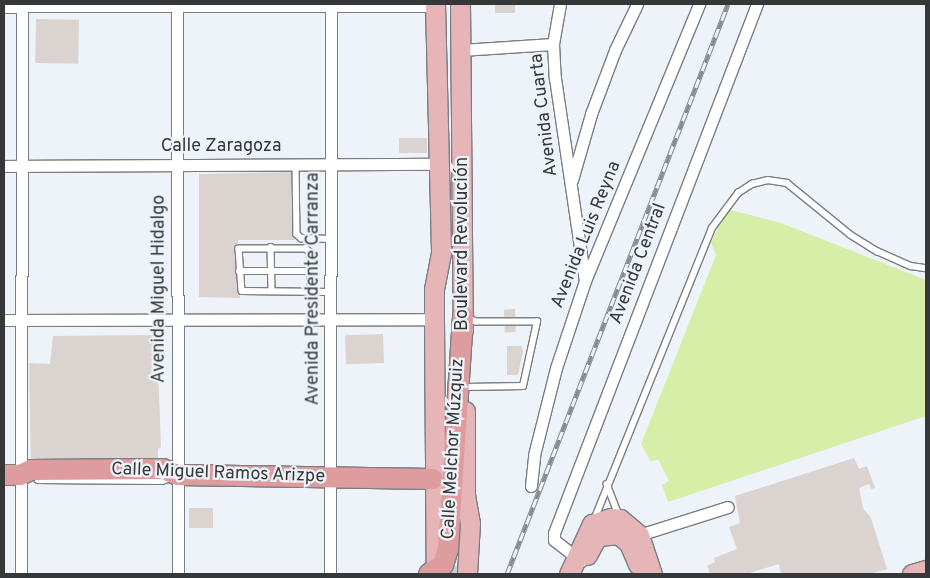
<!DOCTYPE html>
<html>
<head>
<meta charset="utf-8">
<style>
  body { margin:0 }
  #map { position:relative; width:930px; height:578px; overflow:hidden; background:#edf3f8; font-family:Overpass,sans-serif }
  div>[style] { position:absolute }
  .green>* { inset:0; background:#d6eea7 }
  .building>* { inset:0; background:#dbd3d0; transform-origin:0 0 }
  .primary-tunnel>* { height:19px; margin-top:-9.5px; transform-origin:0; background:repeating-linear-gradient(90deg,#c8cdd2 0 19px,transparent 0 28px) }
  .roads { filter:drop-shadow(1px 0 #797e83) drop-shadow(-1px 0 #797e83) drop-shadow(0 1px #797e83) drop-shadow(0 -1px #797e83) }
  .service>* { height:5.5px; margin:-2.75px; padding:0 2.75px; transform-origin:2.75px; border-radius:2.75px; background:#fff }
  .pedestrian>* { height:9px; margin:-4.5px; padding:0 4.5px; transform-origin:4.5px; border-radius:4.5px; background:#fff }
  .minor>* { height:11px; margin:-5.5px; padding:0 5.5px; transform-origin:5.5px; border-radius:5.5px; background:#fff }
  .primary>* { height:19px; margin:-9.5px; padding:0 9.5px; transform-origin:9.5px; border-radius:9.5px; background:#e6b5b7 }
  .trunk>* { height:20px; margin:-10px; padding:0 10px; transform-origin:10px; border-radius:10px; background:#de9c9f }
  .rail>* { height:5px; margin-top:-2.5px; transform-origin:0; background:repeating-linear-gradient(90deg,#edf3f8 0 9px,#86898d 0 18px); box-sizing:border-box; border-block:1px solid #86898d }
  span { translate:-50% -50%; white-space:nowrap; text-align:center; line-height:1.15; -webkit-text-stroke:4.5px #edf3f8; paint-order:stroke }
  .street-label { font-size:18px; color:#353739 }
  .frame { position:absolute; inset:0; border:5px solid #353739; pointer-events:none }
</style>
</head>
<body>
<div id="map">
  <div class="green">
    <i style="clip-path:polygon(727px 209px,781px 223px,926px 280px,926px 416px,668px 502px,662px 485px,669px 481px,658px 459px,651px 462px,641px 444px,716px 255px,711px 243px)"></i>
  </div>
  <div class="building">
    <i style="left:495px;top:4px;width:20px;height:9px"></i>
    <i style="left:36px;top:19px;width:43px;height:44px;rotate:1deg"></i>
    <i style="left:427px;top:138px;width:15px;height:28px;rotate:90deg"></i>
    <i style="clip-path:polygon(295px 172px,295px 240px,238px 240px,240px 298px,199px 297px,199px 174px)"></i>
    <i style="left:515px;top:309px;width:23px;height:11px;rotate:88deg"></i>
    <i style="left:383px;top:334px;width:29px;height:38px;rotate:88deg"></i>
    <i style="clip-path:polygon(158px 335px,158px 356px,161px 356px,161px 367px,158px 368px,161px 447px,158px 449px,158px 466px,31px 466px,29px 363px,50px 364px,53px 336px)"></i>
    <i style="clip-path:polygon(507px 346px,521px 346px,523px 351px,518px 375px,507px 375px)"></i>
    <i style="clip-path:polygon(854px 458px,859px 469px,867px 466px,875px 488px,871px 489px,869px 484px,859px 488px,863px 508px,871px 518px,887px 569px,870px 574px,781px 574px,779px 564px,746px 574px,710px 574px,707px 566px,715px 562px,714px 558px,737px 549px,729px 527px,740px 523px,735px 496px)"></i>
    <i style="left:189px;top:508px;width:24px;height:20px"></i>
  </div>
  <div class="primary-tunnel">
    <i style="left:449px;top:538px;width:37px;rotate:77deg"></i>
  </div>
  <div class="roads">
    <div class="service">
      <i style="left:296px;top:165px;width:69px;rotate:89.2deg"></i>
      <i style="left:297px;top:234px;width:6px;rotate:45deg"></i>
      <i style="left:301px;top:238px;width:30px;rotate:2deg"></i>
      <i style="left:271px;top:247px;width:44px;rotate:88.7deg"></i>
      <i style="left:239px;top:271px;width:71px"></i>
      <i style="left:310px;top:292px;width:39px;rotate:-90deg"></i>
      <i style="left:310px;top:253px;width:6px;rotate:-135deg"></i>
      <i style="left:306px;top:249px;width:67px;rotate:180deg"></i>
      <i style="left:239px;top:249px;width:42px;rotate:85.9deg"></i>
      <i style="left:242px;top:291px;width:89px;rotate:0.6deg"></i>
      <i style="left:465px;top:387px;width:58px;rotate:-1deg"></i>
      <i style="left:523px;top:386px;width:66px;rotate:-77.7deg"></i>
      <i style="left:537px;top:322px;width:61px;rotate:180deg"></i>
      <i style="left:476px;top:322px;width:10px;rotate:-156deg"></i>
      <i style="left:38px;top:480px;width:124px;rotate:0.5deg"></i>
      <i style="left:162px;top:481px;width:9px;rotate:-18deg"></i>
      <i style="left:607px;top:484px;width:33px;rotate:69deg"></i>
      <i style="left:594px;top:520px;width:315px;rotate:-68deg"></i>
      <i style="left:712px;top:228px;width:44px;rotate:-53.4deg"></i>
      <i style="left:738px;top:193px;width:17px;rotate:-33deg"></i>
      <i style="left:752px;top:184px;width:16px;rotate:-14deg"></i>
      <i style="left:768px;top:180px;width:19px;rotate:9deg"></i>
      <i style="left:787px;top:183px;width:82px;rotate:39.1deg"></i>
      <i style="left:851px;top:235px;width:31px;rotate:32deg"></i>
      <i style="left:877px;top:251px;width:37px;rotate:24deg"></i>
      <i style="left:911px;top:266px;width:15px;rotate:8deg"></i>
    </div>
    <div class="pedestrian">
      <i style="left:22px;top:7px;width:413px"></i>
    </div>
    <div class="minor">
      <i style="left:177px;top:4px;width:570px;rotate:89.9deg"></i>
      <i style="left:560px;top:4px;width:41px;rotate:99.9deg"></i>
      <i style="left:553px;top:44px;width:34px;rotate:87deg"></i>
      <i style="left:555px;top:78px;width:205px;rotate:81.6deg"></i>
      <i style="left:4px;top:7px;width:18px"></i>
      <i style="left:461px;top:50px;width:92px;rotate:-3.7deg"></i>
      <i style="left:4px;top:166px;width:434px;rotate:-0.3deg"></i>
      <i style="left:572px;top:180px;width:69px;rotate:-73.9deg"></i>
      <i style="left:591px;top:114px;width:68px;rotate:-69.4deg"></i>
      <i style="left:615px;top:50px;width:51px;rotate:-64.4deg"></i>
      <i style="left:4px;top:320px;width:430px;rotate:-0.1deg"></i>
      <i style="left:531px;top:486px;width:31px;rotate:-84deg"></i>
      <i style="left:534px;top:455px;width:90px;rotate:-75.8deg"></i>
      <i style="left:556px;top:368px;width:92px;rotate:-71.6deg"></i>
      <i style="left:585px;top:281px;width:300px;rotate:-67.6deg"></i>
      <i style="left:639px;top:535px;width:93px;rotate:-17.5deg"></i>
      <i style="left:581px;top:561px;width:34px;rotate:-142deg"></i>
      <i style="left:554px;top:540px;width:7px;rotate:-90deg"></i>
      <i style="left:554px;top:533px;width:567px;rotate:-69.01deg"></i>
      <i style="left:21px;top:574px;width:570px;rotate:-89.9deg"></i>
      <i style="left:330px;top:574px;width:570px;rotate:-89.9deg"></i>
    </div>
    <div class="primary">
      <i style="left:435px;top:4px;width:249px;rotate:88.6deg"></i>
      <i style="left:441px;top:253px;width:37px;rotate:101deg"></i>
      <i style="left:434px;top:289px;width:30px;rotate:90deg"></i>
      <i style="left:434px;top:319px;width:255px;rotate:89.6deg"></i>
      <i style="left:460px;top:4px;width:327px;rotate:89.5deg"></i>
      <i style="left:465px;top:411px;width:84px;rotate:90deg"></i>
      <i style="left:465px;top:495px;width:28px;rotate:80deg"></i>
      <i style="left:470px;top:523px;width:51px;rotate:93.4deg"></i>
      <i style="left:587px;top:555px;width:21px;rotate:-62deg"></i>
      <i style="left:597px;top:536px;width:21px;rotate:-5deg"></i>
      <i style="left:618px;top:534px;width:14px;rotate:39deg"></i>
      <i style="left:629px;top:543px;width:23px;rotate:67deg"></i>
      <i style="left:569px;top:574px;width:55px;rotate:-65.3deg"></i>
      <i style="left:592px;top:524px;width:20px;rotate:-18deg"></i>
      <i style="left:611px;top:518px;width:9px;rotate:6deg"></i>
      <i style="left:620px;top:519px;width:25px;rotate:40deg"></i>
      <i style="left:639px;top:535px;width:41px;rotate:71.6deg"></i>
      <i style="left:912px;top:574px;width:15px;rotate:-16deg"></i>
    </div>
    <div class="trunk">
      <i style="left:4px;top:475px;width:16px"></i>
      <i style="left:20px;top:475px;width:12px;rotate:-24deg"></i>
      <i style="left:31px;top:470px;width:132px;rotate:-0.4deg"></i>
      <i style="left:163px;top:469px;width:16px;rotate:22deg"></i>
      <i style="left:178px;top:475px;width:255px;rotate:0.9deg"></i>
      <i style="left:429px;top:574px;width:17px;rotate:-33deg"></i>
      <i style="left:443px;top:565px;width:17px;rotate:-73deg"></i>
      <i style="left:448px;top:549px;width:233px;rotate:-86.3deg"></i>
    </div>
  </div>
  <div class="rail">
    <i style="left:507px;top:574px;width:611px;rotate:-68.81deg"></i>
  </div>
  <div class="street-label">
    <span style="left:545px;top:115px;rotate:-97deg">Avenida Cuarta</span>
    <span style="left:221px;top:147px">Calle Zaragoza</span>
    <span style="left:587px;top:235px;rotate:-68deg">Avenida Luis Reyna</span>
    <span style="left:463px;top:244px;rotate:-90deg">Boulevard Revolución</span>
    <span style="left:639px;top:264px;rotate:-69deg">Avenida Central</span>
    <span style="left:160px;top:289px;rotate:-90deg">Avenida Miguel Hidalgo</span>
    <span style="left:314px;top:289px;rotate:-90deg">Avenida Presidente Carranza</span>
    <span style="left:454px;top:449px;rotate:-87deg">Calle Melchor Múzquiz</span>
    <span style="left:218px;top:474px;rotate:2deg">Calle Miguel Ramos Arizpe</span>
  </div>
  <div class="frame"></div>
</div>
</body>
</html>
